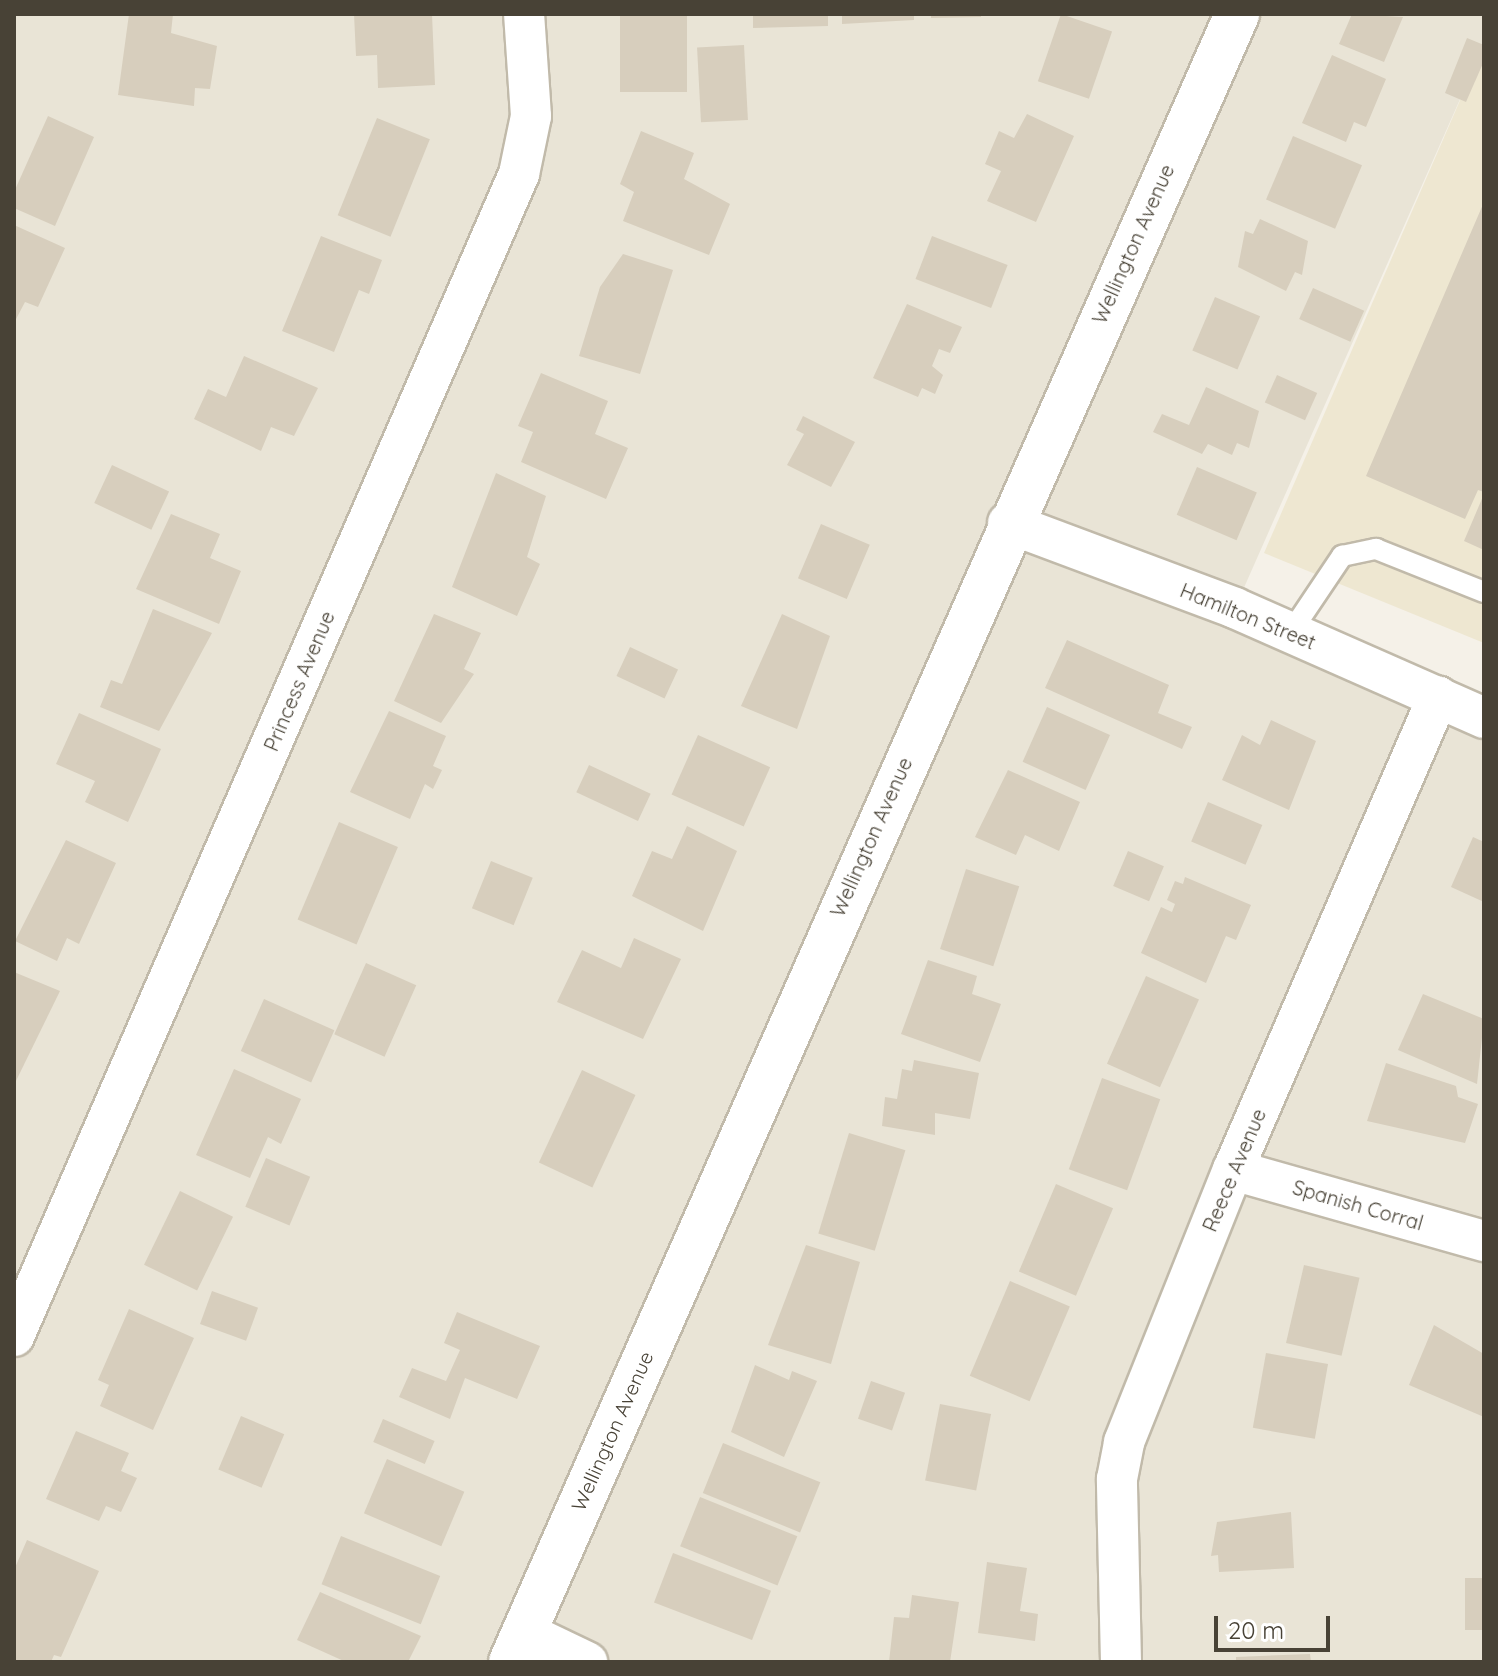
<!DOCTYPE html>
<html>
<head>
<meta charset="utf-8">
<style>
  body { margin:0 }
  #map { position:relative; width:1498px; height:1676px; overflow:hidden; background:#f5f1e8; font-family:Quicksand,sans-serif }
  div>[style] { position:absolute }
  .residential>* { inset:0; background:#e9e4d6 }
  .education>* { inset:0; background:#eee7d1 }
  .building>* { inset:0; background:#d7cebd; transform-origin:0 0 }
  .roads { filter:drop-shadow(2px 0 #c1baaa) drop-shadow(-2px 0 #c1baaa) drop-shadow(0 2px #c1baaa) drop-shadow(0 -2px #c1baaa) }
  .service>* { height:20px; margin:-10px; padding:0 10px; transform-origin:10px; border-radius:10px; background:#fff }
  .minor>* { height:40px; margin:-20px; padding:0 20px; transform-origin:20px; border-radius:20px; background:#fff }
  .tertiary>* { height:44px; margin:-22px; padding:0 22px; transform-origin:22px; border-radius:22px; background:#fff }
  span { translate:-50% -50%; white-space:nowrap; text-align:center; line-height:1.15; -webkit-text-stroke:6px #fff; paint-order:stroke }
  .street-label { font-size:20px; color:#484236 }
  .frame { position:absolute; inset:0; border:16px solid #484236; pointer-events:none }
  .scale { position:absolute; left:1214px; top:1616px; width:116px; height:36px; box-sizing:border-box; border:4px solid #484236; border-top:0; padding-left:10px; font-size:24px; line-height:28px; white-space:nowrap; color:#484236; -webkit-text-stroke:6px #fff; paint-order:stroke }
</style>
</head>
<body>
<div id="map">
  <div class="residential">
    <i style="clip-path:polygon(14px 14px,1484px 14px,1484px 45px,1235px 608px,1484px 739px,1484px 1662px,14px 1662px)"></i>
  </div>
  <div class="education">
    <i style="clip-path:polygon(1484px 45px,1484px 643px,1264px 553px)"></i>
  </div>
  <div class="building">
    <i style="clip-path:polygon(129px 14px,173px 14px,171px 33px,217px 46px,210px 89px,195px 88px,194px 106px,118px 95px)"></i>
    <i style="clip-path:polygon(354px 14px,432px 14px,435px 85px,378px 88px,377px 55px,356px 56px)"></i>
    <i style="left:620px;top:14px;width:67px;height:78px"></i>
    <i style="clip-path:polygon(753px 14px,828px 14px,828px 26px,753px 28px)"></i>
    <i style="clip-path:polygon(842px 14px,914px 14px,914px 20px,842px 24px)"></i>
    <i style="clip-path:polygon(931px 14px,981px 14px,981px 17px,931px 18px)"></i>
    <i style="left:1061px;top:14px;width:54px;height:71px;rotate:19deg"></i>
    <i style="clip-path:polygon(1352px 14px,1403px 17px,1384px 62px,1339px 44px)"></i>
    <i style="clip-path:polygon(1467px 38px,1484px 45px,1484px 61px,1466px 102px,1445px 93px)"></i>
    <i style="left:744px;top:45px;width:75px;height:47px;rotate:87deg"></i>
    <i style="clip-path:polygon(1332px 55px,1386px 79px,1366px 127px,1354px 122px,1346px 142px,1302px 123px)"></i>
    <i style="clip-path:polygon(1027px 114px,1074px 136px,1036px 222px,987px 201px,1001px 171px,985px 164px,999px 131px,1014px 138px)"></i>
    <i style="clip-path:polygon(48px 116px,94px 137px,55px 226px,14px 208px,14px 192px)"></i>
    <i style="left:377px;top:118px;width:57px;height:105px;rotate:22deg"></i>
    <i style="clip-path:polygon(641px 131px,694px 153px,684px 179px,730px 204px,709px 255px,623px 221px,634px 192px,620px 184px)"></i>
    <i style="left:1293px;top:136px;width:75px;height:69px;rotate:23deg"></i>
    <i style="clip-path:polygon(1484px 202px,1484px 492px,1478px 490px,1465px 519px,1366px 476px)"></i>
    <i style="clip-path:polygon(1260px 219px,1308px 241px,1302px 275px,1295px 272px,1286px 291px,1238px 267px,1245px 231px,1253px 234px)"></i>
    <i style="clip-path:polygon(14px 225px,65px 248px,38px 307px,25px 302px,14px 323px)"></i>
    <i style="clip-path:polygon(321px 236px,382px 260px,369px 294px,359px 290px,334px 352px,282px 331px)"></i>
    <i style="left:932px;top:236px;width:81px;height:46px;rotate:21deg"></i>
    <i style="clip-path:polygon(623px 254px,673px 270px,640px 374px,579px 356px,600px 287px)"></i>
    <i style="left:1313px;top:288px;width:56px;height:34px;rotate:24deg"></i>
    <i style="left:1215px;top:297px;width:49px;height:58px;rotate:23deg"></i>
    <i style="clip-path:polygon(907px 304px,962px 327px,950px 353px,939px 349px,932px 366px,943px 375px,935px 394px,922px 388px,918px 397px,873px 378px)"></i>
    <i style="clip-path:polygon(244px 356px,318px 388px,294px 436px,271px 427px,261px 451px,194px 419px,208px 389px,226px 397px)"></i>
    <i style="clip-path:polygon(541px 373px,608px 401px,595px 434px,628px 448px,606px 499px,521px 462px,533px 432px,518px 426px)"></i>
    <i style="left:1277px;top:375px;width:44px;height:30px;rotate:24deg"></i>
    <i style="clip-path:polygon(1206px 387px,1259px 411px,1249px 448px,1237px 443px,1232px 455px,1208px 444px,1202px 454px,1153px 432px,1162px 414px,1189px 425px)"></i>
    <i style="clip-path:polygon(803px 416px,855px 442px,831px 487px,787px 465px,804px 434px,796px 430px)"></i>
    <i style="left:112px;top:465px;width:63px;height:42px;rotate:25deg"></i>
    <i style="left:1197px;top:467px;width:65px;height:52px;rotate:23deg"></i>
    <i style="clip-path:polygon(496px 473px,546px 496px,527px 557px,540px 564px,517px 616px,452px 587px)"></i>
    <i style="clip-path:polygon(1484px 494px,1484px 550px,1464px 541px)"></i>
    <i style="clip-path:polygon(171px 514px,220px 534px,210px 558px,241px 571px,219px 624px,136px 589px)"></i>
    <i style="left:821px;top:524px;width:53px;height:59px;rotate:23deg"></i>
    <i style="clip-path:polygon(153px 609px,212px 633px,159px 731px,100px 707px,111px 680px,122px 684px)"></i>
    <i style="clip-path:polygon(434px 614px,481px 633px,464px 669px,474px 674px,441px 723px,394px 701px)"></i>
    <i style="clip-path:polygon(782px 614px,830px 636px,797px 729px,741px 706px)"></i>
    <i style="clip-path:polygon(1067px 640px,1169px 685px,1158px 713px,1192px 727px,1182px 749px,1045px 688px)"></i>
    <i style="left:630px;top:647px;width:53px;height:32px;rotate:25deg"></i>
    <i style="left:1047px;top:707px;width:69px;height:60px;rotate:24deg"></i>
    <i style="clip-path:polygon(389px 711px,446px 736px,433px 766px,442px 770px,433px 789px,425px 784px,410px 819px,350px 792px)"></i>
    <i style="clip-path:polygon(79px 713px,161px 749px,128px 822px,85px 802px,95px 781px,56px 764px)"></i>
    <i style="clip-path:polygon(1271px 720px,1316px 741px,1289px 810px,1222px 780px,1242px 735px,1260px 745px)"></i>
    <i style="left:698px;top:735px;width:79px;height:65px;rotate:24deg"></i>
    <i style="left:589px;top:765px;width:68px;height:30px;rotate:25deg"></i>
    <i style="clip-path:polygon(1008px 770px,1080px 802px,1059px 851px,1025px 835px,1016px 855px,975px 837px)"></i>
    <i style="left:1208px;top:802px;width:59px;height:43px;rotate:23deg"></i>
    <i style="left:339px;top:822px;width:64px;height:106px;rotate:23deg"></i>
    <i style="clip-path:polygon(687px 826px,737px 851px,703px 931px,632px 896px,652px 851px,672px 859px)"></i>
    <i style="clip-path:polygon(1473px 837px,1484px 842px,1484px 902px,1451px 887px)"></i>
    <i style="clip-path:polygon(66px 840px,116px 863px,79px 944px,67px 938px,57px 961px,15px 941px)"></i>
    <i style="left:1128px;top:851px;width:39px;height:38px;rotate:23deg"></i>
    <i style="left:491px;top:861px;width:45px;height:51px;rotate:22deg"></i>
    <i style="left:966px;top:869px;width:56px;height:84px;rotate:18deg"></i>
    <i style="clip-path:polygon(1185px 877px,1251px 905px,1236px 940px,1226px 936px,1206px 983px,1141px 953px,1161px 907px,1172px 912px,1175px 904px,1167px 900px,1175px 881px,1183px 884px)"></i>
    <i style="clip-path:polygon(634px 938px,681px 959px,643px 1039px,557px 1002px,582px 950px,621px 968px)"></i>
    <i style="clip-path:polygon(928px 960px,977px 976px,972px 994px,1001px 1004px,980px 1062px,901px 1034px)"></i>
    <i style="left:366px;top:963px;width:55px;height:78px;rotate:24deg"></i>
    <i style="clip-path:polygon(14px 972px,60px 991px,14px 1085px)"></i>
    <i style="left:1146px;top:976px;width:58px;height:96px;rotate:24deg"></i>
    <i style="clip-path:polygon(1423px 994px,1484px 1019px,1477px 1084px,1398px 1050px)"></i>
    <i style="left:264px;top:999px;width:77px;height:57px;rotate:24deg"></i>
    <i style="clip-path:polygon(914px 1060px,979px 1073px,970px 1119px,935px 1113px,935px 1135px,882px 1126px,885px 1097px,897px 1099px,902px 1069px,912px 1071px)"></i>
    <i style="clip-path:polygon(1386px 1063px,1456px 1086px,1458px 1097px,1478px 1104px,1465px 1143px,1367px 1121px)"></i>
    <i style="clip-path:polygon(234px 1069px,301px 1099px,281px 1144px,268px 1137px,250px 1178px,196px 1155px)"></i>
    <i style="left:582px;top:1070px;width:59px;height:102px;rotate:25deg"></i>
    <i style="left:1102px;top:1078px;width:62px;height:97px;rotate:20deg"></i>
    <i style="left:849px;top:1133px;width:59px;height:105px;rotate:17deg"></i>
    <i style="left:266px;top:1158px;width:48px;height:53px;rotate:23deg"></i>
    <i style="left:1056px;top:1184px;width:62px;height:95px;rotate:23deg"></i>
    <i style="left:180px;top:1191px;width:59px;height:82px;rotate:26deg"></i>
    <i style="clip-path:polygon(806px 1245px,860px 1262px,831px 1364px,768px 1345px)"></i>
    <i style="left:1304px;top:1265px;width:57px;height:80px;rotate:13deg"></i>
    <i style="left:1010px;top:1281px;width:65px;height:103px;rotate:23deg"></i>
    <i style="left:212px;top:1291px;width:49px;height:35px;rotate:20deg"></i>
    <i style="clip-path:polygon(129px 1309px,194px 1338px,153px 1430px,100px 1406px,109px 1385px,98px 1380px)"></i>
    <i style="clip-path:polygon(457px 1312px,540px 1346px,517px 1399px,465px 1378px,450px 1419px,399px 1397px,412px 1368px,446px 1381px,460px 1350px,444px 1343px)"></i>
    <i style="clip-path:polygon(1434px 1325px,1484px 1354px,1484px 1417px,1409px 1385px)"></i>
    <i style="left:1266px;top:1353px;width:63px;height:76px;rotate:10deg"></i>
    <i style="clip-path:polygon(755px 1365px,789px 1380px,792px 1371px,817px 1381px,784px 1457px,731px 1432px)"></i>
    <i style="left:871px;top:1381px;width:36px;height:40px;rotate:19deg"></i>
    <i style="left:940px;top:1404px;width:52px;height:78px;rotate:11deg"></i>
    <i style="left:241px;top:1416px;width:47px;height:58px;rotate:23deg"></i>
    <i style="left:383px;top:1419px;width:56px;height:25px;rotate:23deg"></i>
    <i style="clip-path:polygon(76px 1431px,129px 1453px,121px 1471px,137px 1478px,121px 1512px,106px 1506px,99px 1521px,46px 1499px)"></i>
    <i style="left:723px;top:1443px;width:105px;height:54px;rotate:22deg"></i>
    <i style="left:387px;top:1459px;width:84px;height:59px;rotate:23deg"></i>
    <i style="left:700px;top:1497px;width:105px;height:53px;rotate:22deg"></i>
    <i style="clip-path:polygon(1291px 1512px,1294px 1568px,1219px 1572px,1218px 1555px,1211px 1556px,1217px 1522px)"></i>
    <i style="left:341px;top:1536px;width:107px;height:52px;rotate:22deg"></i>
    <i style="clip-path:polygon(27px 1540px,99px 1571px,61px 1657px,54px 1655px,51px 1662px,14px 1662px,14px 1570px)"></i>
    <i style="left:673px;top:1553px;width:105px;height:53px;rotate:21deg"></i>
    <i style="clip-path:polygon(987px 1562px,1027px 1568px,1020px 1611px,1038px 1614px,1035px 1641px,978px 1633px)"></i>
    <i style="left:1484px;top:1578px;width:52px;height:19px;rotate:90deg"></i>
    <i style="clip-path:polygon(320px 1592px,421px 1636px,408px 1662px,346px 1662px,297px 1640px)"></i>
    <i style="clip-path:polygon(912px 1595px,959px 1602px,950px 1662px,889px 1662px,894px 1617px,909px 1618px)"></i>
    <i style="clip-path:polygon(1310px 1654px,1311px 1662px,1236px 1662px,1236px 1657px)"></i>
  </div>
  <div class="roads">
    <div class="service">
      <i style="left:1291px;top:632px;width:92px;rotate:-56.1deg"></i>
      <i style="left:1342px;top:556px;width:35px;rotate:-12deg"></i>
      <i style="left:1376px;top:549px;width:116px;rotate:21.7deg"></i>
    </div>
    <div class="minor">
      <i style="left:1008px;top:523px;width:242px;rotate:20.5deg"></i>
      <i style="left:1235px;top:608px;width:272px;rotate:23.8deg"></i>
      <i style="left:1233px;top:1170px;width:261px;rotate:15.8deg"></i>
      <i style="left:14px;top:1336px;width:1267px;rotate:-66.51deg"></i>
      <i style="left:519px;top:174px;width:59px;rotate:-78.3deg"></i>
      <i style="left:531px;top:116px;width:102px;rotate:-93.9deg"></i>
      <i style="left:524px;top:1632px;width:70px;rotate:25.5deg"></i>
      <i style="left:1121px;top:1662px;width:183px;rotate:-91.3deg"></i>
      <i style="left:1117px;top:1479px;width:38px;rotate:-79deg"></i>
      <i style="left:1124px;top:1442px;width:293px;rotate:-68.2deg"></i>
      <i style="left:1233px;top:1170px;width:516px;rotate:-66.57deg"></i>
    </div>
    <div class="tertiary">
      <i style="left:511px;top:1662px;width:1801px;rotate:-66.22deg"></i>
    </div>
  </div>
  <div class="street-label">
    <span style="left:1133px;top:244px;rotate:-66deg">Wellington Avenue</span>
    <span style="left:1248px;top:616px;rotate:22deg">Hamilton Street</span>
    <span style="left:299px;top:681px;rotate:-67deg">Princess Avenue</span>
    <span style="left:871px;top:837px;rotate:-66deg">Wellington Avenue</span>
    <span style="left:1234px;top:1170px;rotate:-67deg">Reece Avenue</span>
    <span style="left:1358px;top:1205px;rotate:16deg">Spanish Corral</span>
    <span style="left:612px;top:1431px;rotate:-66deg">Wellington Avenue</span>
  </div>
  <div class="frame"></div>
  <div class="scale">20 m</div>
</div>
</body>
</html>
